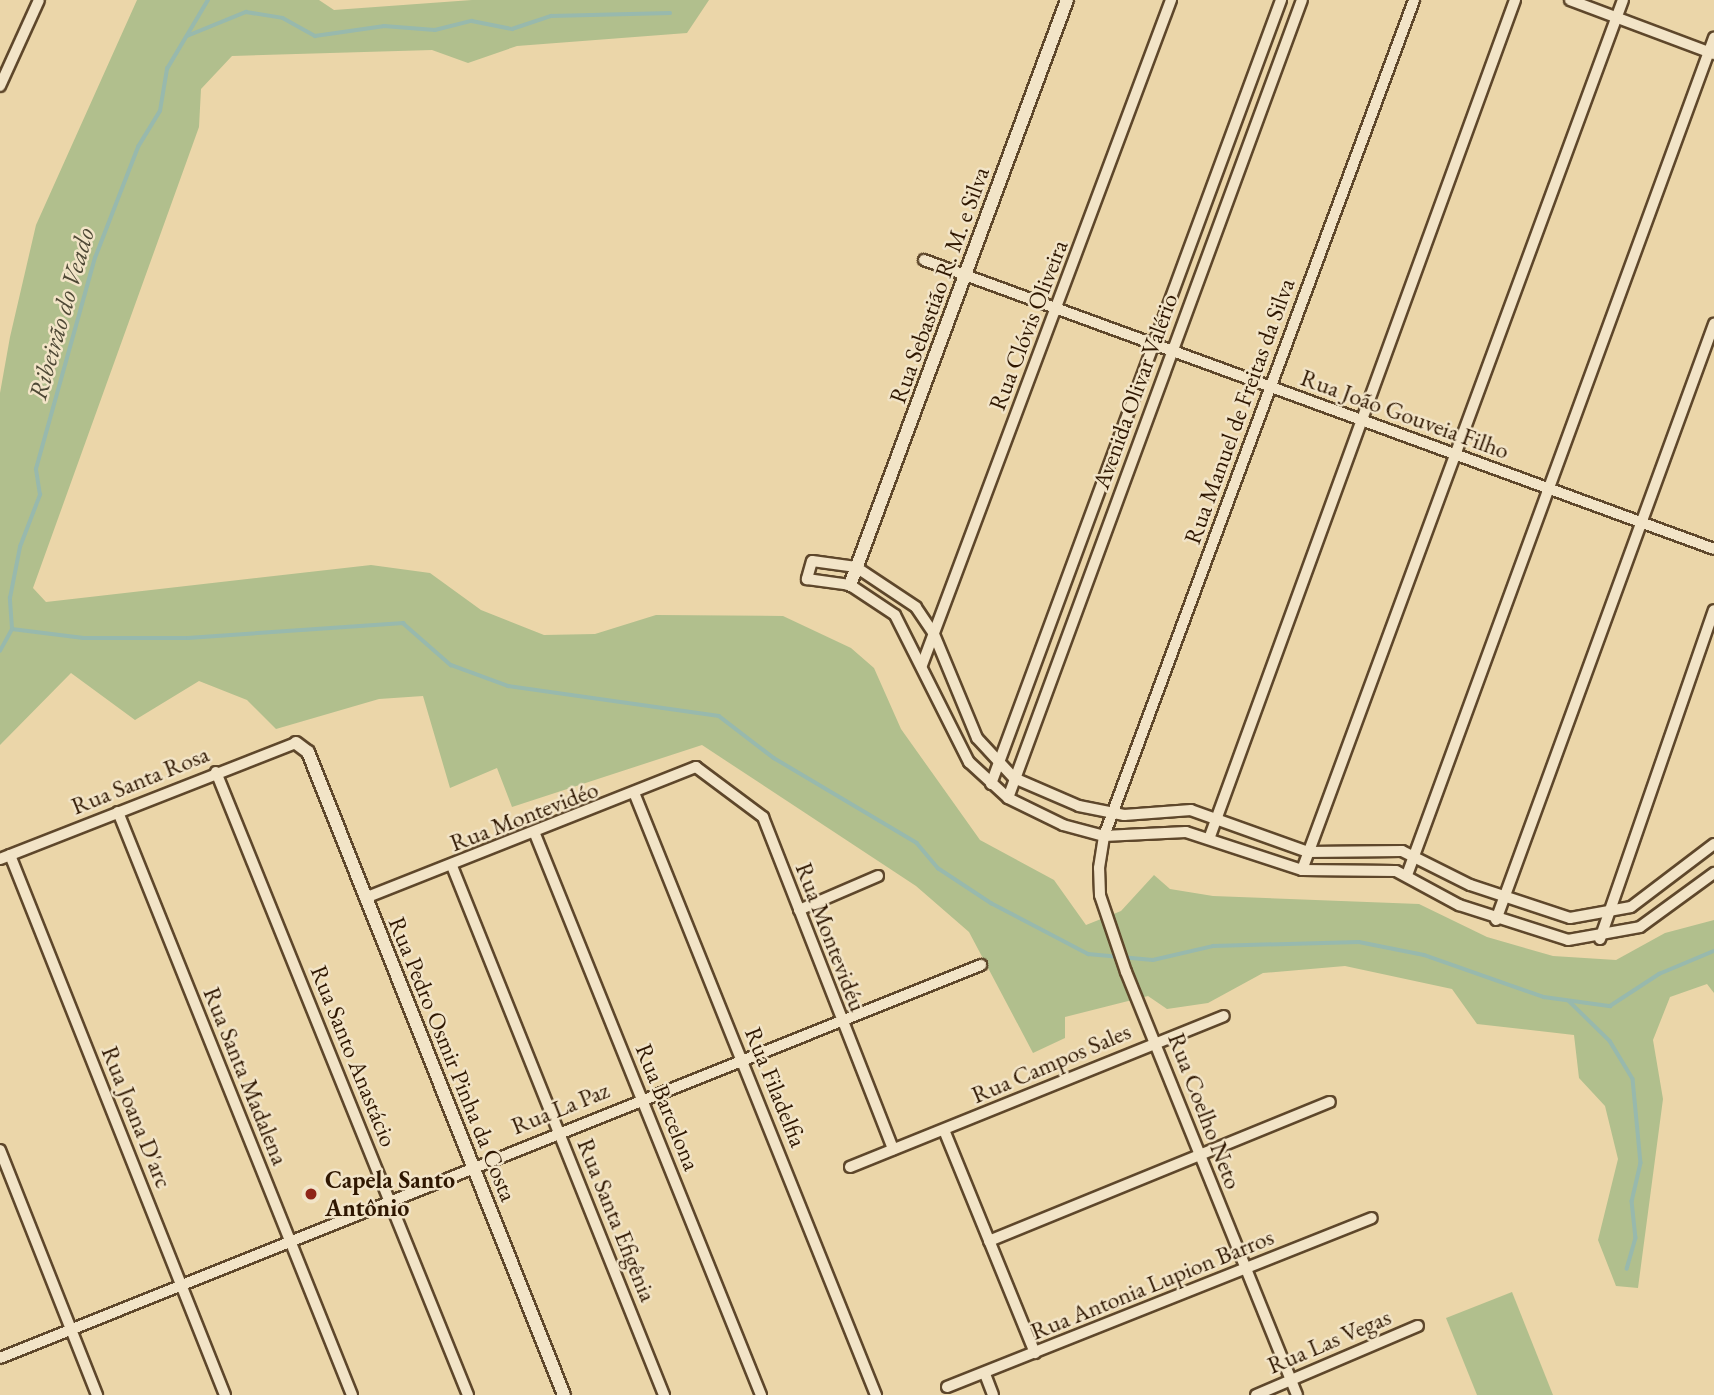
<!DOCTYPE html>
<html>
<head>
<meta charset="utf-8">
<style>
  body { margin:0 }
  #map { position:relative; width:1714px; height:1395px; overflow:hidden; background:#ebd6a9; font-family:"EB Garamond",serif }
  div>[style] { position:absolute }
  .green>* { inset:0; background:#b1bf8d }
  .stream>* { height:3.5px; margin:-1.75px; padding:0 1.75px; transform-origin:1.75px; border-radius:1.75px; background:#98b9ad }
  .roads { filter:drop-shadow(2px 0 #5e472b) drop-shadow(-2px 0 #5e472b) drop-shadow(0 2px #5e472b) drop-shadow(0 -2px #5e472b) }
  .minor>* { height:10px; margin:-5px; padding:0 5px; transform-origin:5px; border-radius:5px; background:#f2e4c7 }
  .tertiary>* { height:12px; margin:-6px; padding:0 6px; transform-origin:6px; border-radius:6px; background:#f2e4c7 }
  .dots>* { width:19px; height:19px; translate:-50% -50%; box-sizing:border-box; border:4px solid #f2e4c7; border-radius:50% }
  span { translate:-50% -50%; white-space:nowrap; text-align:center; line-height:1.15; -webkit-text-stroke:5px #f2e4c7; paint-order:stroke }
  .street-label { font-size:24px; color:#2f1701 }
  .poi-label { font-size:24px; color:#2f1701; font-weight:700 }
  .left { translate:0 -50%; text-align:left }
  .water-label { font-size:26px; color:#4e4835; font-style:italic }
</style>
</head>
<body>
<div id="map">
  <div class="green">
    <i style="clip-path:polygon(137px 0,319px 0,334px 10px,472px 0,709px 0,687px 33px,517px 46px,468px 63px,432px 50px,232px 56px,201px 89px,199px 127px,33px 588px,46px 602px,371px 565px,430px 573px,481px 610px,544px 635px,595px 634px,656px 615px,783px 616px,851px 648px,874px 668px,901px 729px,980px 840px,1054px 880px,1086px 925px,1121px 911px,1154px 875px,1170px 889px,1213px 896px,1419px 904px,1487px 937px,1553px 956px,1616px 960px,1665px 933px,1714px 920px,1714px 993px,1707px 984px,1670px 997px,1653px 1040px,1663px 1099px,1638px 1288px,1616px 1286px,1598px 1240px,1618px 1159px,1605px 1106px,1579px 1078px,1574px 1035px,1477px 1024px,1452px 989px,1345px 966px,1263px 973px,1208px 1003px,1167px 1009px,1148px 996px,1065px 1017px,1065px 1038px,1033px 1053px,969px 932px,916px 886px,702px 745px,512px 807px,497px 768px,450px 788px,423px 696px,379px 699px,276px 729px,247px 700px,199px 681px,135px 720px,71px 673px,0 745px,0 393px,10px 337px,36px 225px)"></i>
    <i style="clip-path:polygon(1512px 1292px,1553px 1395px,1477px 1395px,1446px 1318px)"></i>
  </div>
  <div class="stream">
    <i style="left:187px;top:36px;width:64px;rotate:-22.1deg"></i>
    <i style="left:246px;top:12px;width:37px;rotate:9deg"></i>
    <i style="left:283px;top:18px;width:37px;rotate:29deg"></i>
    <i style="left:315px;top:36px;width:70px;rotate:-8.2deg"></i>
    <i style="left:384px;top:26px;width:51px;rotate:4.5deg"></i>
    <i style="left:435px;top:30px;width:38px;rotate:-14deg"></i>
    <i style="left:472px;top:21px;width:41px;rotate:11.3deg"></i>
    <i style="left:512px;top:29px;width:41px;rotate:-18.4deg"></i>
    <i style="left:551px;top:16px;width:119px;rotate:-1.4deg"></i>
    <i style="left:12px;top:629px;width:72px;rotate:7.2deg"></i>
    <i style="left:83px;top:638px;width:105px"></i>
    <i style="left:188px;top:638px;width:216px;rotate:-4deg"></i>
    <i style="left:403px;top:623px;width:64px;rotate:41.2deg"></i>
    <i style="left:451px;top:665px;width:61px;rotate:20.2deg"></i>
    <i style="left:508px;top:686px;width:213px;rotate:8.1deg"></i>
    <i style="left:719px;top:716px;width:69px;rotate:37.4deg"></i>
    <i style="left:774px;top:758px;width:166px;rotate:30.7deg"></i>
    <i style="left:917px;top:843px;width:33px;rotate:50deg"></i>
    <i style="left:938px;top:868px;width:64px;rotate:33.4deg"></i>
    <i style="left:991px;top:903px;width:110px;rotate:27.7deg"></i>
    <i style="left:1088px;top:954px;width:65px;rotate:5.3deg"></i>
    <i style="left:1153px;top:960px;width:62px;rotate:-13.1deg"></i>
    <i style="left:1213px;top:946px;width:146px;rotate:-1.6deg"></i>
    <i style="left:1359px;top:942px;width:66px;rotate:11.3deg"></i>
    <i style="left:1424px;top:955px;width:127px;rotate:19.3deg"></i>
    <i style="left:1544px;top:997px;width:67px;rotate:7.8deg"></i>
    <i style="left:1610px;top:1006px;width:59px;rotate:-33.1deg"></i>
    <i style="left:1659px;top:974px;width:60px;rotate:-22.7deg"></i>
    <i style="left:0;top:651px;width:25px;rotate:-61deg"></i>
    <i style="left:12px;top:629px;width:31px;rotate:-94deg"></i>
    <i style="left:10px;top:598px;width:52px;rotate:-78.9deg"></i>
    <i style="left:20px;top:547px;width:56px;rotate:-69deg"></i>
    <i style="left:40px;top:495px;width:26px;rotate:-99deg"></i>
    <i style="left:36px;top:469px;width:219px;rotate:-74.4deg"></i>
    <i style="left:95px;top:258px;width:119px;rotate:-68.8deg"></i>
    <i style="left:138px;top:147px;width:42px;rotate:-58.6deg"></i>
    <i style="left:160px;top:111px;width:43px;rotate:-80.5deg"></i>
    <i style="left:167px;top:69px;width:80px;rotate:-59.3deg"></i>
    <i style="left:1569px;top:1001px;width:57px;rotate:44.3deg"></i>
    <i style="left:1610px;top:1041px;width:44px;rotate:58.8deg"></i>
    <i style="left:1633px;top:1079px;width:84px;rotate:84.6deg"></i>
    <i style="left:1641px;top:1163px;width:39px;rotate:103deg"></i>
    <i style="left:1632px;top:1201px;width:37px;rotate:84deg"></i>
    <i style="left:1636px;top:1238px;width:32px;rotate:106deg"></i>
  </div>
  <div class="roads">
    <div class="minor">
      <i style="left:1570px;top:0;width:154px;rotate:20.6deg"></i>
      <i style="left:0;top:86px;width:94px;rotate:-65.6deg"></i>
      <i style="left:924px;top:260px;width:841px;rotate:20.09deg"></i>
      <i style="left:922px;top:665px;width:710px;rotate:-69.47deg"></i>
      <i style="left:216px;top:772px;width:672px;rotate:67.98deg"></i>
      <i style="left:991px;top:784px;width:836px;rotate:-69.7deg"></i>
      <i style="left:635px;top:795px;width:647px;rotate:68.12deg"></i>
      <i style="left:1008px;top:798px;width:850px;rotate:-69.78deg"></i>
      <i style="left:118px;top:812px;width:628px;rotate:68.13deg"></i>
      <i style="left:535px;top:834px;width:605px;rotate:68.06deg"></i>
      <i style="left:1209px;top:839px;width:893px;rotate:-69.96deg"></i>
      <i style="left:1714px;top:844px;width:104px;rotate:142.8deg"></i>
      <i style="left:1631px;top:907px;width:62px;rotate:169.8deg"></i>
      <i style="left:1570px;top:918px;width:105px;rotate:-161.7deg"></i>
      <i style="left:1470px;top:885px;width:76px;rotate:-153.4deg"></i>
      <i style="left:1402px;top:851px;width:94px;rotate:179.4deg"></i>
      <i style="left:1308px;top:852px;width:124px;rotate:-160.3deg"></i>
      <i style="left:1191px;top:810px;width:67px;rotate:175.7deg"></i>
      <i style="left:1124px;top:815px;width:46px;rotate:-168.7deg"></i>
      <i style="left:1079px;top:806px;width:71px;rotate:-156.7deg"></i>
      <i style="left:1014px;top:778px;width:54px;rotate:-132.8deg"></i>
      <i style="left:977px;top:738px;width:113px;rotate:-112.5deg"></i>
      <i style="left:934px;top:634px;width:32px;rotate:-124deg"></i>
      <i style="left:916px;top:607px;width:72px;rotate:-146.3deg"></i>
      <i style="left:856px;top:567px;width:44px;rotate:-172.2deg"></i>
      <i style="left:812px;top:561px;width:19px;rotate:106deg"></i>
      <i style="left:807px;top:579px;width:43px;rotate:7.9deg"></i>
      <i style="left:850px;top:585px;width:54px;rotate:33.7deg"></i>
      <i style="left:895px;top:615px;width:165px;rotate:63.3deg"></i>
      <i style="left:969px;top:762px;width:53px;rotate:42.7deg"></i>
      <i style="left:1008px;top:798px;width:61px;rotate:26.1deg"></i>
      <i style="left:1063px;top:825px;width:42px;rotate:15deg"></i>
      <i style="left:1104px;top:836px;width:82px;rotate:-2.8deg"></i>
      <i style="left:1186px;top:832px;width:122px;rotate:18.1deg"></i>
      <i style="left:1302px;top:870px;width:94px;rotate:0.6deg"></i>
      <i style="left:1396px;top:871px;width:72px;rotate:28.4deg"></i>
      <i style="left:1459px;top:905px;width:114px;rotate:17.8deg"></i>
      <i style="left:1568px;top:940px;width:73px;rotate:-10.2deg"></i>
      <i style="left:1640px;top:927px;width:92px;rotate:-36.1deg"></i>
      <i style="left:10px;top:855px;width:581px;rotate:68.29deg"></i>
      <i style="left:0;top:859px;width:318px;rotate:-21.4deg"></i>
      <i style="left:452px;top:866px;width:570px;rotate:68.16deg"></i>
      <i style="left:1302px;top:870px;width:927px;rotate:-69.75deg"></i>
      <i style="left:1407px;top:875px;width:892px;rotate:-69.86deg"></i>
      <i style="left:365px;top:898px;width:356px;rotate:-21.6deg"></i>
      <i style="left:696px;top:767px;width:84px;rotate:36.7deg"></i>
      <i style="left:763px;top:817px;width:357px;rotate:68.6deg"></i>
      <i style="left:799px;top:910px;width:86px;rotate:-23.3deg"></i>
      <i style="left:1496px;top:920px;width:635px;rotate:-69.91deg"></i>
      <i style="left:1600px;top:939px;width:348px;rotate:-70.9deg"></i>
      <i style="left:944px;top:1130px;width:241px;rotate:67.8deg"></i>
      <i style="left:0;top:1150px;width:264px;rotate:68.4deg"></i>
      <i style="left:850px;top:1167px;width:403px;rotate:-22deg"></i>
      <i style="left:989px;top:1241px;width:368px;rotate:-22.2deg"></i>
      <i style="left:0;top:1358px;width:1057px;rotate:-21.83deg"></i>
      <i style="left:985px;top:1374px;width:22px;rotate:69deg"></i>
      <i style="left:947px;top:1387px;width:457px;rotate:-21.7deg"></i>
      <i style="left:1256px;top:1395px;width:176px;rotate:-23.1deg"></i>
      <i style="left:1297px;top:1395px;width:456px;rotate:-112deg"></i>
      <i style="left:1126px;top:972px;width:81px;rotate:-108.7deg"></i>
      <i style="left:1100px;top:895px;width:27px;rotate:-92deg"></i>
      <i style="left:1099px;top:868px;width:32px;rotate:-81deg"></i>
      <i style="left:1104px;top:836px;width:892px;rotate:-69.65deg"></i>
    </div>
    <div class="tertiary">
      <i style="left:850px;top:585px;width:624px;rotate:-69.65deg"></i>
      <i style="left:296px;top:743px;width:15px;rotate:37deg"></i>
      <i style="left:308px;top:752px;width:692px;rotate:68.29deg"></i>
    </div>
  </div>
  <div class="dots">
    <i style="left:311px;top:1194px;background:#8f2418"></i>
  </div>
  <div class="street-label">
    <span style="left:939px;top:285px;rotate:-70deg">Rua Sebastião R. M. e Silva</span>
    <span style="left:1028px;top:325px;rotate:-69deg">Rua Clóvis Oliveira</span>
    <span style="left:1135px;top:391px;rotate:-70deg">Avenida Olivar Valério</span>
    <span style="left:1239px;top:411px;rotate:-70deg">Rua Manuel de Freitas da Silva</span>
    <span style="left:1405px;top:414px;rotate:20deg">Rua João Gouveia Filho</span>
    <span style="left:140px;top:780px;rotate:-22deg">Rua Santa Rosa</span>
    <span style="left:524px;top:816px;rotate:-21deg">Rua Montevidéo</span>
    <span style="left:831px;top:937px;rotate:69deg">Rua Montevidéu</span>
    <span style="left:354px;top:1056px;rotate:68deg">Rua Santo Anastácio</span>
    <span style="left:453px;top:1059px;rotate:68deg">Rua Pedro Osmir Pinha da Costa</span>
    <span style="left:1051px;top:1063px;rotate:-23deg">Rua Campos Sales</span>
    <span style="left:246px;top:1076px;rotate:68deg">Rua Santa Madalena</span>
    <span style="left:776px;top:1087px;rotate:68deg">Rua Filadelfia</span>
    <span style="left:668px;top:1107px;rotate:68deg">Rua Barcelona</span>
    <span style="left:560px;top:1108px;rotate:-22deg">Rua La Paz</span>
    <span style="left:1205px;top:1111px;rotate:69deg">Rua Coelho Neto</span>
    <span style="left:137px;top:1117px;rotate:68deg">Rua Joana D'arc</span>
    <span style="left:617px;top:1220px;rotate:68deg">Rua Santa Efigênia</span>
    <span style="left:1152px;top:1284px;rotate:-22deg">Rua Antonia Lupion Barros</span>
    <span style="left:1329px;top:1341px;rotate:-23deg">Rua Las Vegas</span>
  </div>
  <div class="poi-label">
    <span class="left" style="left:325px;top:1194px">Capela Santo<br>Antônio</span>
  </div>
  <div class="water-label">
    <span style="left:62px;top:314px;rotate:-74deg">Ribeirão do Veado</span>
  </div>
</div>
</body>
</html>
